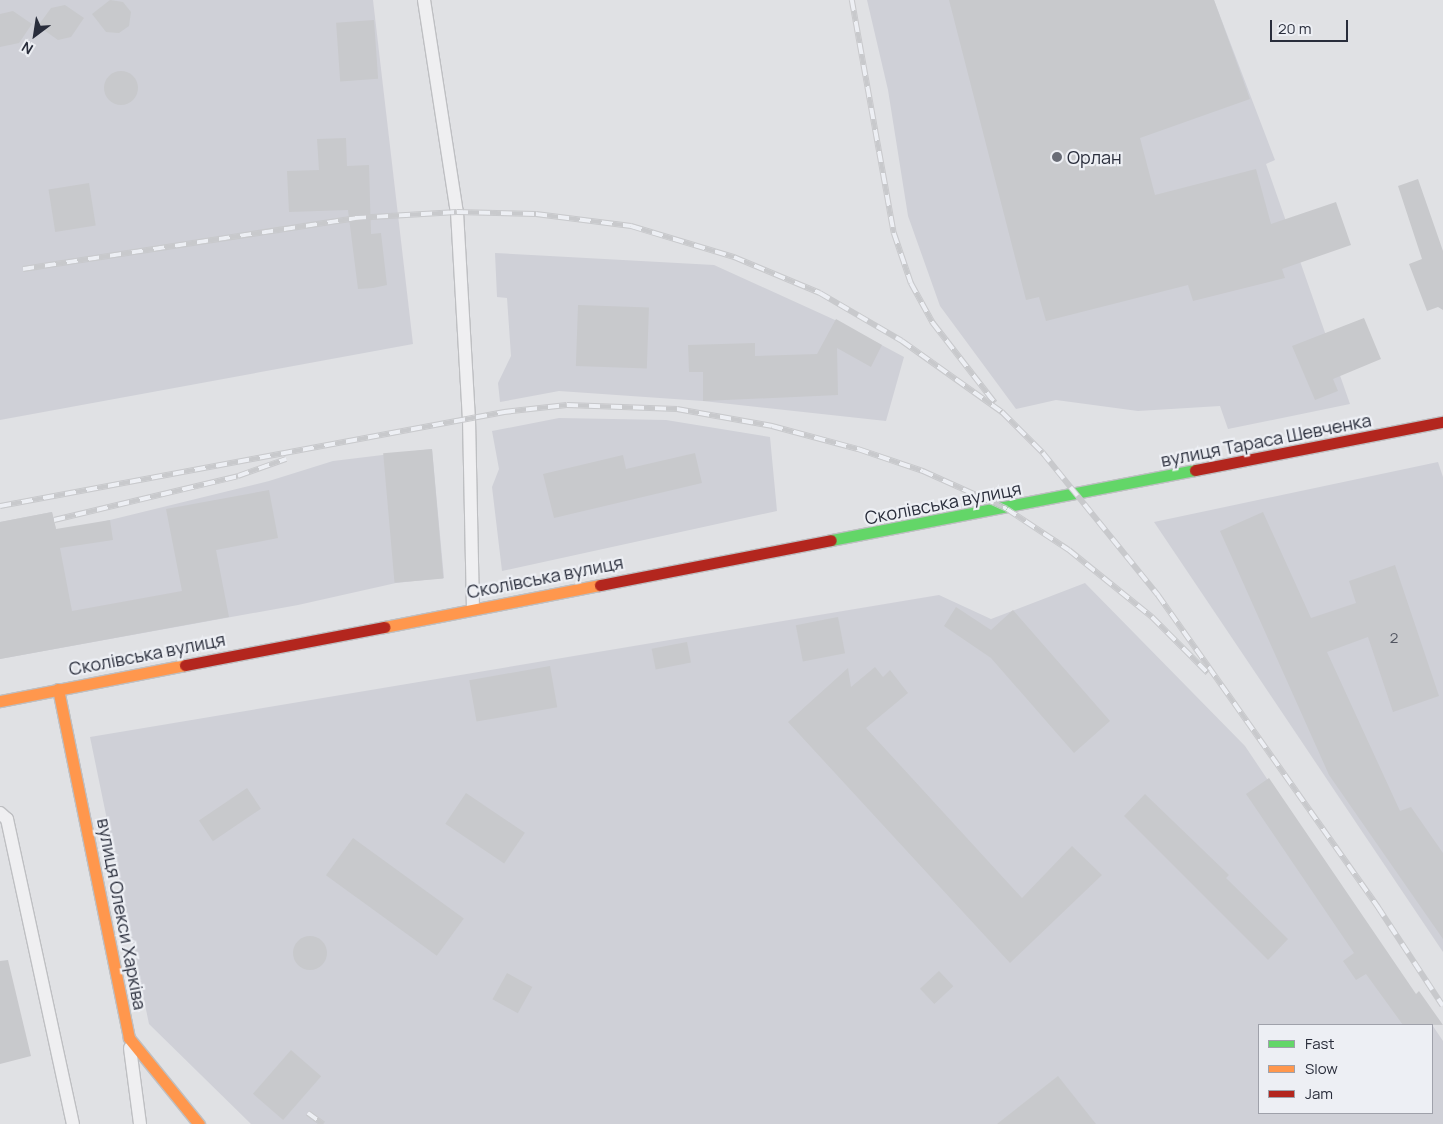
<!DOCTYPE html>
<html>
<head>
<meta charset="utf-8">
<style>
  body { margin:0 }
  #map { position:relative; width:1443px; height:1124px; overflow:hidden; background:#e0e1e4; font-family:Manrope,sans-serif }
  div>[style] { position:absolute }
  .built>* { inset:0; background:#cfd0d7 }
  .building>* { inset:0; background:#c8c9cc; transform-origin:0 0 }
  .round { border-radius:50% }
  .roads { filter:drop-shadow(1px 0 #bebfc2) drop-shadow(-1px 0 #bebfc2) drop-shadow(0 1px #bebfc2) drop-shadow(0 -1px #bebfc2) }
  .lane>* { height:12px; margin:-6px; padding:0 6px; transform-origin:6px; border-radius:6px; background:#efeff1 }
  .fast>* { height:11px; margin:-5.5px; padding:0 5.5px; transform-origin:5.5px; border-radius:5.5px; background:#63d668 }
  .slow>* { height:11px; margin:-5.5px; padding:0 5.5px; transform-origin:5.5px; border-radius:5.5px; background:#ff974d }
  .jam>* { height:11px; margin:-5.5px; padding:0 5.5px; transform-origin:5.5px; border-radius:5.5px; background:#b3261e }
  .rail>* { height:5.5px; margin-top:-2.75px; transform-origin:0; background:repeating-linear-gradient(90deg,#edeff4 0 11px,#c8c9cc 0 22px); box-sizing:border-box; border-block:1px solid #c8c9cc }
  .dots>* { width:14px; height:14px; translate:-50% -50%; box-sizing:border-box; border:2px solid #edeff4; border-radius:50% }
  span { translate:-50% -50%; white-space:nowrap; text-align:center; line-height:1.15; -webkit-text-stroke:4.5px #edeff4; paint-order:stroke }
  .number-label { font-size:15px; color:#525560 }
  .number-label span { -webkit-text-stroke-width:0 }
  .poi-label { font-size:18px; color:#292d3b }
  .left { translate:0 -50%; text-align:left }
  .street-label { font-size:18px; color:#292d3b }
  .legend { position:absolute; left:1258px; top:1024px; width:175px; height:90px; box-sizing:border-box; background:#edeff4; border:1px solid #9fa1aa; margin:0; padding:6px 9px; list-style:none; font-size:15px; color:#292d3b }
  .legend li { display:flex; align-items:center; gap:10px; height:25px }
  .legend b { width:25px; border:1px solid #9fa1aa }
  .north { position:absolute; left:10px; top:10px; width:50px; height:50px; -webkit-text-stroke:4px #edeff4; paint-order:stroke; rotate:211deg; font-size:14px; font-weight:700; line-height:20px; text-align:center; color:#292d3b }
  .north::after { content:''; display:block; margin:auto; width:18px; height:22px; background:#292d3b; clip-path:polygon(50% 0,100% 100%,50% 72%,0 100%) }
  .scale { position:absolute; left:1270px; top:20px; width:78px; height:22px; box-sizing:border-box; border:2px solid #292d3b; border-top:0; padding-left:6px; font-size:15px; line-height:18px; white-space:nowrap; color:#292d3b; -webkit-text-stroke:4px #edeff4; paint-order:stroke }
</style>
</head>
<body>
<div id="map">
  <div class="built">
    <i style="clip-path:polygon(0 0,373px 0,413px 344px,0 420px)"></i>
    <i style="clip-path:polygon(867px 0,1214px 0,1275px 160px,1266px 164px,1350px 404px,1228px 429px,1220px 406px,1138px 411px,1056px 400px,1016px 409px,940px 306px,908px 216px,888px 90px)"></i>
    <i style="clip-path:polygon(495px 253px,714px 265px,835px 320px,904px 357px,886px 421px,703px 401px,559px 391px,500px 402px,498px 383px,511px 356px,507px 298px,497px 297px)"></i>
    <i style="clip-path:polygon(559px 418px,666px 420px,770px 437px,777px 511px,502px 571px,492px 487px,499px 469px,492px 431px)"></i>
    <i style="clip-path:polygon(432px 449px,444px 578px,396px 583px,298px 605px,0 659px,0 522px,52px 512px,57px 533px,269px 481px,333px 461px)"></i>
    <i style="clip-path:polygon(1438px 462px,1443px 477px,1443px 952px,1154px 522px)"></i>
    <i style="clip-path:polygon(evenodd,1085px 583px,1245px 746px,1443px 1041px,1443px 1124px,251px 1124px,149px 1024px,90px 737px,939px 595px,991px 619px,1085px 583px,1259px 1025px,1432px 1025px,1432px 1113px,1259px 1113px,1259px 1025px)"></i>
  </div>
  <div class="building">
    <i style="clip-path:polygon(110px 0,123px 2px,131px 12px,129px 26px,119px 33px,106px 32px,92px 14px)"></i>
    <i style="clip-path:polygon(949px 0,1214px 0,1250px 99px,1140px 138px,1155px 195px,1256px 169px,1271px 224px,1336px 202px,1351px 245px,1282px 269px,1285px 278px,1193px 301px,1188px 285px,1046px 321px,1039px 297px,1026px 300px)"></i>
    <i style="clip-path:polygon(65px 5px,84px 18px,71px 37px,58px 40px,38px 26px,51px 8px)"></i>
    <i style="clip-path:polygon(13px 11px,32px 24px,19px 43px,0 47px,0 14px)"></i>
    <i style="left:374px;top:20px;width:59px;height:38px;rotate:86deg"></i>
    <i class="round" style="left:104px;top:71px;width:34px;height:34px"></i>
    <i style="clip-path:polygon(346px 138px,347px 166px,369px 165px,371px 234px,381px 233px,387px 285px,373px 288px,358px 289px,348px 210px,289px 212px,287px 171px,319px 170px,317px 139px)"></i>
    <i style="clip-path:polygon(1418px 179px,1443px 251px,1443px 310px,1438px 307px,1427px 311px,1409px 264px,1422px 259px,1398px 186px)"></i>
    <i style="left:89px;top:183px;width:43px;height:41px;rotate:81deg"></i>
    <i style="left:578px;top:305px;width:71px;height:61px;rotate:2deg"></i>
    <i style="clip-path:polygon(1364px 318px,1381px 359px,1333px 379px,1338px 391px,1315px 400px,1292px 346px)"></i>
    <i style="clip-path:polygon(836px 319px,882px 345px,871px 367px,837px 348px,838px 395px,703px 401px,703px 372px,689px 372px,688px 345px,755px 343px,755px 356px,817px 354px)"></i>
    <i style="left:432px;top:449px;width:130px;height:49px;rotate:85deg"></i>
    <i style="clip-path:polygon(695px 453px,702px 483px,554px 518px,543px 474px,623px 455px,626px 469px)"></i>
    <i style="clip-path:polygon(269px 490px,278px 538px,216px 550px,229px 617px,0 659px,0 522px,52px 512px,56px 529px,110px 520px,113px 540px,60px 548px,72px 611px,182px 591px,166px 509px)"></i>
    <i style="clip-path:polygon(1263px 512px,1311px 618px,1356px 603px,1349px 581px,1395px 565px,1439px 696px,1393px 712px,1368px 637px,1327px 652px,1400px 811px,1411px 807px,1443px 853px,1443px 939px,1329px 775px,1220px 531px)"></i>
    <i style="clip-path:polygon(956px 607px,991px 630px,1013px 610px,1110px 721px,1074px 753px,991px 658px,944px 626px)"></i>
    <i style="left:838px;top:617px;width:37px;height:43px;rotate:79deg"></i>
    <i style="left:687px;top:642px;width:21px;height:36px;rotate:79deg"></i>
    <i style="left:550px;top:666px;width:42px;height:82px;rotate:80deg"></i>
    <i style="clip-path:polygon(875px 667px,883px 677px,890px 670px,908px 693px,866px 728px,1022px 898px,1072px 846px,1102px 875px,1010px 963px,788px 722px,848px 668px,851px 687px)"></i>
    <i style="clip-path:polygon(1269px 778px,1416px 994px,1419px 991px,1443px 1025px,1403px 1025px,1366px 974px,1356px 980px,1343px 961px,1354px 953px,1246px 794px)"></i>
    <i style="left:247px;top:788px;width:25px;height:58px;rotate:56deg"></i>
    <i style="left:466px;top:793px;width:71px;height:37px;rotate:34deg"></i>
    <i style="clip-path:polygon(1145px 794px,1229px 875px,1226px 878px,1288px 939px,1268px 960px,1124px 816px)"></i>
    <i style="left:353px;top:838px;width:137px;height:46px;rotate:36deg"></i>
    <i class="round" style="left:293px;top:936px;width:34px;height:34px"></i>
    <i style="clip-path:polygon(8px 960px,31px 1056px,0 1064px,0 961px)"></i>
    <i style="left:939px;top:971px;width:21px;height:26px;rotate:47deg"></i>
    <i style="left:507px;top:973px;width:29px;height:30px;rotate:29deg"></i>
    <i style="left:291px;top:1050px;width:40px;height:58px;rotate:41deg"></i>
    <i style="clip-path:polygon(1058px 1076px,1096px 1124px,997px 1124px)"></i>
  </div>
  <div class="roads">
    <div class="lane">
      <i style="left:424px;top:0;width:215px;rotate:81.2deg"></i>
      <i style="left:457px;top:212px;width:207px;rotate:86.7deg"></i>
      <i style="left:469px;top:419px;width:189px;rotate:88.8deg"></i>
      <i style="left:0;top:813px;width:9px;rotate:41deg"></i>
      <i style="left:7px;top:819px;width:312px;rotate:77.8deg"></i>
      <i style="left:130px;top:1048px;width:77px;rotate:82.5deg"></i>
    </div>
    <div class="fast">
      <i style="left:831px;top:540px;width:371px;rotate:-10.9deg"></i>
    </div>
    <div class="slow">
      <i style="left:384px;top:627px;width:220px;rotate:-11deg"></i>
      <i style="left:58px;top:689px;width:356px;rotate:78.5deg"></i>
      <i style="left:129px;top:1038px;width:111px;rotate:50.9deg"></i>
      <i style="left:0;top:701px;width:188px;rotate:-11deg"></i>
    </div>
    <div class="jam">
      <i style="left:1195px;top:470px;width:253px;rotate:-11deg"></i>
      <i style="left:600px;top:585px;width:235px;rotate:-11deg"></i>
      <i style="left:185px;top:665px;width:203px;rotate:-10.8deg"></i>
    </div>
  </div>
  <div class="rail">
    <i style="left:852px;top:0;width:237px;rotate:79.8deg"></i>
    <i style="left:894px;top:233px;width:53px;rotate:71.2deg"></i>
    <i style="left:911px;top:283px;width:46px;rotate:61.2deg"></i>
    <i style="left:933px;top:323px;width:101px;rotate:52.2deg"></i>
    <i style="left:23px;top:269px;width:336px;rotate:-8.7deg"></i>
    <i style="left:355px;top:218px;width:102px;rotate:-3.4deg"></i>
    <i style="left:457px;top:212px;width:79px;rotate:1.5deg"></i>
    <i style="left:536px;top:214px;width:96px;rotate:7.2deg"></i>
    <i style="left:631px;top:226px;width:108px;rotate:16.8deg"></i>
    <i style="left:734px;top:257px;width:93px;rotate:22.7deg"></i>
    <i style="left:820px;top:293px;width:95px;rotate:30.3deg"></i>
    <i style="left:902px;top:341px;width:123px;rotate:35.4deg"></i>
    <i style="left:1002px;top:412px;width:58px;rotate:45deg"></i>
    <i style="left:1043px;top:453px;width:183px;rotate:51deg"></i>
    <i style="left:1158px;top:595px;width:382px;rotate:54.8deg"></i>
    <i style="left:1378px;top:907px;width:118px;rotate:56.7deg"></i>
    <i style="left:0;top:506px;width:513px;rotate:-10.56deg"></i>
    <i style="left:504px;top:412px;width:63px;rotate:-6.3deg"></i>
    <i style="left:567px;top:405px;width:110px;rotate:2.1deg"></i>
    <i style="left:677px;top:409px;width:97px;rotate:10.1deg"></i>
    <i style="left:772px;top:426px;width:89px;rotate:15deg"></i>
    <i style="left:858px;top:449px;width:69px;rotate:18.7deg"></i>
    <i style="left:923px;top:471px;width:92px;rotate:24.3deg"></i>
    <i style="left:1007px;top:509px;width:74px;rotate:33.5deg"></i>
    <i style="left:1069px;top:550px;width:107px;rotate:38.9deg"></i>
    <i style="left:1152px;top:617px;width:79px;rotate:45deg"></i>
    <i style="left:54px;top:520px;width:189px;rotate:-13.4deg"></i>
    <i style="left:238px;top:476px;width:51px;rotate:-19.5deg"></i>
    <i style="left:308px;top:1113px;width:19px;rotate:36deg"></i>
  </div>
  <div class="dots">
    <i style="left:1057px;top:157px;background:#696c76"></i>
  </div>
  <div class="number-label">
    <span style="left:1394px;top:638px">2</span>
  </div>
  <div class="poi-label">
    <span class="left" style="left:1067px;top:157px">Орлан</span>
  </div>
  <div class="street-label">
    <span style="left:1266px;top:440px;rotate:-11deg">вулиця Тараса Шевченка</span>
    <span style="left:943px;top:503px;rotate:-11deg">Сколівська вулиця</span>
    <span style="left:545px;top:577px;rotate:-11deg">Сколівська вулиця</span>
    <span style="left:147px;top:654px;rotate:-11deg">Сколівська вулиця</span>
    <span style="left:122px;top:914px;rotate:79deg">вулиця Олекси Харківа</span>
  </div>
  <ul class="legend">
  <li><b style="height:6px;background:#63d668"></b>Fast</li>
  <li><b style="height:6px;background:#ff974d"></b>Slow</li>
  <li><b style="height:6px;background:#b3261e"></b>Jam</li>
  </ul>
  <div class="north">N</div>
  <div class="scale">20 m</div>
</div>
</body>
</html>
